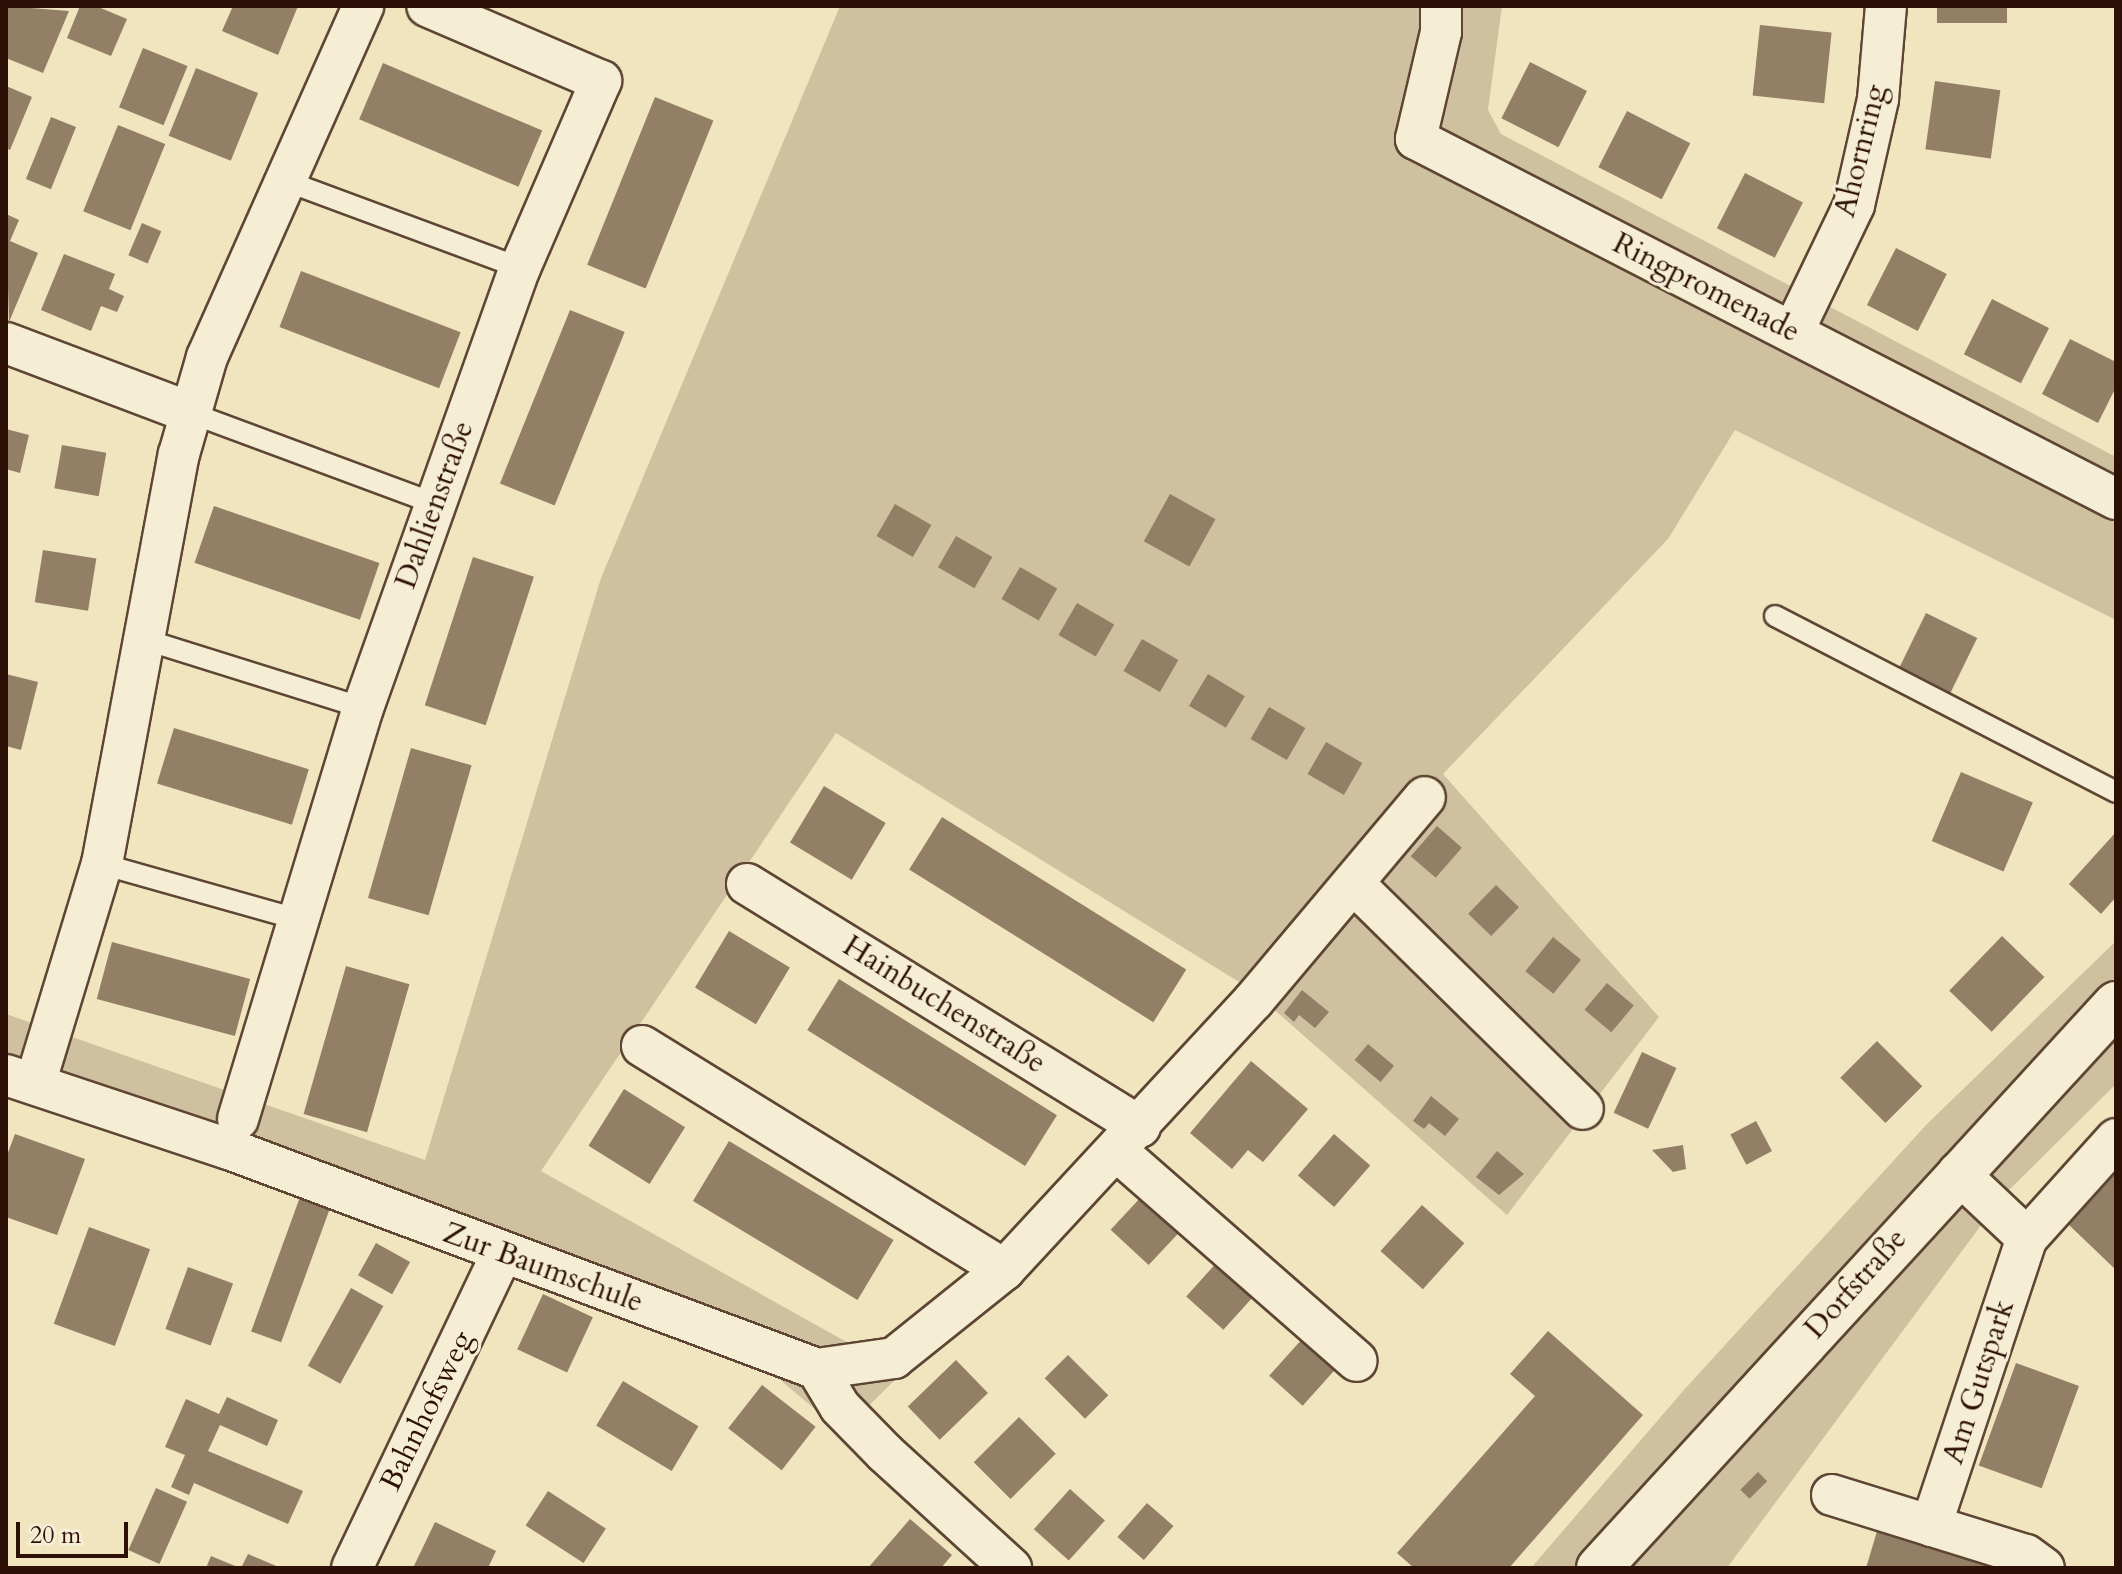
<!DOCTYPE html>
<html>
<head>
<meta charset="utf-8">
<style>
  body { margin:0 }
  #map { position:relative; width:2122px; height:1574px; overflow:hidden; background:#f0e5be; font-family:Cardo,serif }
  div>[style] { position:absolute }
  .green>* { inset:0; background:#cfc19f }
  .building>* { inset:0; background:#927f66; transform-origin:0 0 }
  .roads { filter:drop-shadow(2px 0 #5e4534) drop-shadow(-2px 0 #5e4534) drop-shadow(0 2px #5e4534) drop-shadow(0 -2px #5e4534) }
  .lane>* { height:20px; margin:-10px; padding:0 10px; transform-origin:10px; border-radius:10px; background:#f5eed5 }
  .street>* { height:40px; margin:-20px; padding:0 20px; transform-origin:20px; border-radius:20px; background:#f5eed5 }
  .secondary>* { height:44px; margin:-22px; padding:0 22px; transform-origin:22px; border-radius:22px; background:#f5eed5 }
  span { translate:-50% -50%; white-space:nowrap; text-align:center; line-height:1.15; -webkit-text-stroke:6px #f5eed5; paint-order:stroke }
  .street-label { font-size:30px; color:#2d1006 }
  .frame { position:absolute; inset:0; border:8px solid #2d1006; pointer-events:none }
  .scale { position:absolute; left:16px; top:1522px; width:112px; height:36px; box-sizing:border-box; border:4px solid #2d1006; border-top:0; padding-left:10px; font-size:24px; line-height:28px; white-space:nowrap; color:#2d1006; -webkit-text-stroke:6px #f5eed5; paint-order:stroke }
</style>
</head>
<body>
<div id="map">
  <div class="green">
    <i style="clip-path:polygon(840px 6px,1502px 6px,1488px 110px,1501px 134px,2116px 457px,2116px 620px,1735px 430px,1668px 539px,1443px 774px,1659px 1017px,1507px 1215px,1252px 990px,836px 733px,541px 1171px,902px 1373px,842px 1432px,765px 1367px,6px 1087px,6px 1014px,425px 1160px,601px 578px)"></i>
    <i style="clip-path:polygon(2116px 941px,2116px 1084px,2002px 1197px,1727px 1568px,1531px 1568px,1683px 1391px,1927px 1124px)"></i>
  </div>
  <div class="building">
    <i style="clip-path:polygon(6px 6px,69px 11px,43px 73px,6px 58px)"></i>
    <i style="clip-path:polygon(80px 6px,96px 6px,127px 19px,111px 56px,67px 38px)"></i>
    <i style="clip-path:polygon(233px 6px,298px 6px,278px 55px,222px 31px)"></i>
    <i style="left:1937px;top:6px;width:70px;height:17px"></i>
    <i style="left:1760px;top:25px;width:72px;height:71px;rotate:6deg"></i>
    <i style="left:143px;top:48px;width:48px;height:64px;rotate:22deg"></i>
    <i style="left:1530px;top:62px;width:64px;height:63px;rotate:27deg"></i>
    <i style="left:383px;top:63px;width:173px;height:61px;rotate:23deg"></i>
    <i style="left:196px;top:68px;width:67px;height:73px;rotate:22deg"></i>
    <i style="left:1935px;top:81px;width:66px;height:69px;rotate:8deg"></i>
    <i style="clip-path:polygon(6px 86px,32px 97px,10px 150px,6px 148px)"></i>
    <i style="left:655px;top:97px;width:63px;height:181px;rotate:22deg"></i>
    <i style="left:1627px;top:111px;width:71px;height:63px;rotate:27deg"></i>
    <i style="left:51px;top:117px;width:27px;height:67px;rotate:22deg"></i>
    <i style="left:118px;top:125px;width:51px;height:93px;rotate:22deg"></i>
    <i style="left:1745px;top:173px;width:65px;height:62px;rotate:27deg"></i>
    <i style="clip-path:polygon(6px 214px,19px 220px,10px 241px,38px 253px,9px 322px)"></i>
    <i style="left:142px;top:223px;width:21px;height:35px;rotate:23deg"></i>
    <i style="left:1896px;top:248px;width:57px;height:64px;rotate:27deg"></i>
    <i style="clip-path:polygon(64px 254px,115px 274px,109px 289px,124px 296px,117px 312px,101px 306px,91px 331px,41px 310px)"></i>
    <i style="left:301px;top:271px;width:171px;height:60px;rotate:21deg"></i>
    <i style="left:1992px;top:299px;width:64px;height:62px;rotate:27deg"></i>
    <i style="left:570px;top:310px;width:59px;height:187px;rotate:22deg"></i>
    <i style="clip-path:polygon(2070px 339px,2116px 362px,2116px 387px,2098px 423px,2042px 394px)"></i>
    <i style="clip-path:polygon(6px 429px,29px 435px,20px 473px,6px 469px)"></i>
    <i style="left:62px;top:445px;width:45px;height:44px;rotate:10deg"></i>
    <i style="left:1170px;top:494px;width:52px;height:54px;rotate:29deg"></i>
    <i style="left:895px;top:504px;width:42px;height:37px;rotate:30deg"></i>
    <i style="left:214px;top:506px;width:175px;height:60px;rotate:19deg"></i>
    <i style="left:956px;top:536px;width:42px;height:36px;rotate:30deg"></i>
    <i style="left:43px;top:550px;width:54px;height:53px;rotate:9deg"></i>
    <i style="left:473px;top:557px;width:64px;height:156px;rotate:18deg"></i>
    <i style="left:1020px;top:567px;width:43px;height:37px;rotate:30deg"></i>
    <i style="left:1077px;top:603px;width:43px;height:37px;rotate:30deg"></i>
    <i style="left:1926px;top:613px;width:57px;height:61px;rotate:26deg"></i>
    <i style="left:1142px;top:639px;width:42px;height:37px;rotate:30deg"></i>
    <i style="clip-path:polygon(6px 674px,38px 682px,21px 750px,6px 746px)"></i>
    <i style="left:1208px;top:674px;width:43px;height:37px;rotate:31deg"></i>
    <i style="left:1269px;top:707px;width:42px;height:37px;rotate:30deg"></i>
    <i style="left:174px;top:728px;width:141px;height:58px;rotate:17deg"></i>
    <i style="left:1326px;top:742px;width:42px;height:37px;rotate:30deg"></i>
    <i style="left:411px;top:748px;width:63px;height:156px;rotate:16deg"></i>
    <i style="left:1961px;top:772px;width:78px;height:75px;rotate:23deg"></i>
    <i style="left:824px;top:786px;width:72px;height:66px;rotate:31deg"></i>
    <i style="left:942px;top:817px;width:288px;height:62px;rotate:32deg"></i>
    <i style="left:1437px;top:826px;width:33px;height:40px;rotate:41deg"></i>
    <i style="clip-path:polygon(2116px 832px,2116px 897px,2101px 914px,2069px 884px)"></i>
    <i style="left:1496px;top:885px;width:32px;height:40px;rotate:44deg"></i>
    <i style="left:729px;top:931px;width:71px;height:66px;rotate:31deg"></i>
    <i style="left:2002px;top:936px;width:59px;height:76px;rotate:44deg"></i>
    <i style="left:1553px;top:937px;width:36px;height:44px;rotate:39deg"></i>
    <i style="left:112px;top:942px;width:143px;height:59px;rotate:15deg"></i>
    <i style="left:346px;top:966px;width:66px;height:154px;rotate:16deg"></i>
    <i style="left:839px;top:979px;width:257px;height:60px;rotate:32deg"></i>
    <i style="left:1607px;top:983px;width:35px;height:35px;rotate:40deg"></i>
    <i style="clip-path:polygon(1302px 990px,1329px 1012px,1315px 1028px,1299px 1015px,1294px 1022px,1284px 1013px)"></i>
    <i style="left:1877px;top:1041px;width:64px;height:52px;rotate:45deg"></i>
    <i style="left:1368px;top:1044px;width:34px;height:21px;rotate:40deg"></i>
    <i style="left:1642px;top:1052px;width:38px;height:67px;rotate:25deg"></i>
    <i style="clip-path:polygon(1251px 1061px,1308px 1109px,1263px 1162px,1248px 1150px,1232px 1169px,1190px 1133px)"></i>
    <i style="left:624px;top:1089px;width:72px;height:67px;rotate:32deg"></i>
    <i style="clip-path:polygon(1431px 1096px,1459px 1119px,1445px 1136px,1429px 1123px,1424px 1129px,1413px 1121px)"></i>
    <i style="left:1756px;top:1121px;width:34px;height:29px;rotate:62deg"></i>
    <i style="clip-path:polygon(15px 1134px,85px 1159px,57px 1235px,6px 1217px,6px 1158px)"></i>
    <i style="left:1334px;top:1134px;width:48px;height:55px;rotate:41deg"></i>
    <i style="left:729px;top:1141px;width:192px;height:70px;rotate:31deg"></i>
    <i style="clip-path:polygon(1683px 1145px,1686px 1169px,1673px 1172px,1652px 1150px)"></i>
    <i style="clip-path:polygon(1497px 1151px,1524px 1174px,1499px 1195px,1476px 1177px)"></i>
    <i style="clip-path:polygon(2116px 1173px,2116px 1270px,2068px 1224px)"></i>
    <i style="left:1142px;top:1196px;width:52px;height:46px;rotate:43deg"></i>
    <i style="left:300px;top:1197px;width:32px;height:143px;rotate:20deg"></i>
    <i style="left:1422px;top:1205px;width:57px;height:62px;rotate:42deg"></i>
    <i style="left:89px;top:1227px;width:65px;height:103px;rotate:20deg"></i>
    <i style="left:376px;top:1243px;width:39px;height:37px;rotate:29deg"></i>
    <i style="left:1219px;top:1260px;width:50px;height:49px;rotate:42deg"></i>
    <i style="left:188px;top:1267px;width:48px;height:66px;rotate:20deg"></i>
    <i style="left:351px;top:1288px;width:37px;height:89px;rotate:29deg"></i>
    <i style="left:543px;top:1294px;width:55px;height:61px;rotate:25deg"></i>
    <i style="clip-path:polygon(1548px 1331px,1643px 1415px,1509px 1568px,1414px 1568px,1397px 1553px,1535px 1396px,1510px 1374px)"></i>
    <i style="left:1304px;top:1337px;width:45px;height:52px;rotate:42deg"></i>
    <i style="left:1068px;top:1355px;width:57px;height:33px;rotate:45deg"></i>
    <i style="left:956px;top:1360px;width:46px;height:67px;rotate:46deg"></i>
    <i style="left:2016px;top:1363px;width:67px;height:109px;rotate:20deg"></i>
    <i style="left:623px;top:1381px;width:88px;height:52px;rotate:31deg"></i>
    <i style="left:762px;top:1385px;width:68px;height:55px;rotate:38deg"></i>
    <i style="clip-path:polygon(227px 1397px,278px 1420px,267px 1446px,220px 1425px,208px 1451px,303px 1491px,288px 1524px,194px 1483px,189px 1495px,171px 1487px,185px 1455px,165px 1447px,186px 1399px,219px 1414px)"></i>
    <i style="left:1019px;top:1417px;width:52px;height:64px;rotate:45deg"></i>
    <i style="left:1758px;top:1472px;width:13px;height:25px;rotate:45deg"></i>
    <i style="left:156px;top:1488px;width:34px;height:68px;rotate:24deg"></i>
    <i style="left:1070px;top:1489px;width:47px;height:54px;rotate:42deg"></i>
    <i style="left:548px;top:1491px;width:69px;height:41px;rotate:33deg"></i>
    <i style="left:1147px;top:1503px;width:35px;height:45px;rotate:41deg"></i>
    <i style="clip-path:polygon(910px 1519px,952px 1555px,941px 1568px,868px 1568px)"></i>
    <i style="clip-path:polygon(435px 1522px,496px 1551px,488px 1568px,413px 1568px)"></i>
    <i style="clip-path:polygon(1878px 1528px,2007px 1568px,1866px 1568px)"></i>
    <i style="clip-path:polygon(248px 1554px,281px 1568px,241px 1568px)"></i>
    <i style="clip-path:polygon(211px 1556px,240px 1568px,206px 1568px)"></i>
  </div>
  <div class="roads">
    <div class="lane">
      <i style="left:289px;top:182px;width:246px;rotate:20.4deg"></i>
      <i style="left:191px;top:413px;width:261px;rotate:20.4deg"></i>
      <i style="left:1775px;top:616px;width:384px;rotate:27.3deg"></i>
      <i style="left:143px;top:639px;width:231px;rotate:17.4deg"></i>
      <i style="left:102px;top:864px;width:203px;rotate:15.8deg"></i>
    </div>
    <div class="street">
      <i style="left:1441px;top:6px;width:26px;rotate:90deg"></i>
      <i style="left:1441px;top:32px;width:110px;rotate:103.2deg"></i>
      <i style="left:1416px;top:139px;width:787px;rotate:27.22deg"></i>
      <i style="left:1793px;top:332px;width:141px;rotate:-64.3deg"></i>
      <i style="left:1854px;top:205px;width:109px;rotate:-77.2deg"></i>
      <i style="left:1878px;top:99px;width:93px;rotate:-85.1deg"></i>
      <i style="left:6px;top:343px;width:198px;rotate:20.7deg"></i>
      <i style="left:1353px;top:883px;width:322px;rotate:44.5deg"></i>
      <i style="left:747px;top:884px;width:462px;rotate:31.7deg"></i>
      <i style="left:642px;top:1046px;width:426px;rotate:31.7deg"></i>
      <i style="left:6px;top:1075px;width:235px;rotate:18.4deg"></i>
      <i style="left:229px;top:1149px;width:628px;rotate:20.51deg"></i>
      <i style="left:817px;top:1369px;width:44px;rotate:58.8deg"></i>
      <i style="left:840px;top:1407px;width:64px;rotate:45.6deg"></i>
      <i style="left:885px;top:1453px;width:171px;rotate:42.4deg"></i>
      <i style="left:35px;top:1084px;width:230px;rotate:-73.1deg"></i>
      <i style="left:102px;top:864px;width:417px;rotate:-79.4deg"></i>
      <i style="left:179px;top:454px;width:101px;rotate:-73.9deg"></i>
      <i style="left:207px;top:357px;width:384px;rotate:-66deg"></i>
      <i style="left:238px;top:1119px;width:430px;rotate:-73.1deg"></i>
      <i style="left:363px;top:708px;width:467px;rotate:-70.4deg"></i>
      <i style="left:520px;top:268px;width:204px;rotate:-66.6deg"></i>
      <i style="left:601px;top:81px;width:189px;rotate:-156.7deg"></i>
      <i style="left:1118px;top:1152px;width:317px;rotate:41.2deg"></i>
      <i style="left:2027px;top:1238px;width:133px;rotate:-48deg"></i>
      <i style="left:817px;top:1369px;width:78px;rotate:-8.1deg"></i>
      <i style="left:894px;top:1358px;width:141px;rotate:-38.7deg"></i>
      <i style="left:1004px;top:1270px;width:368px;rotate:-47.2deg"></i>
      <i style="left:1254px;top:1000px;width:265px;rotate:-49.9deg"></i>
      <i style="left:1832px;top:1495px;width:203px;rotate:17.2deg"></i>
      <i style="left:2026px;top:1555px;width:22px;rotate:36deg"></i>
      <i style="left:1931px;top:1526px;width:304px;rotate:-71.6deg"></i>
      <i style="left:2027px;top:1238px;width:95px;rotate:-136.7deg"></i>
      <i style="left:352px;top:1568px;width:349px;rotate:-64.5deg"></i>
    </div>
    <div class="secondary">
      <i style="left:1599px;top:1568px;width:765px;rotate:-47.49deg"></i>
    </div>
  </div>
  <div class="street-label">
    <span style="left:1861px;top:151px;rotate:-76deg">Ahornring</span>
    <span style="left:1706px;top:288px;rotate:27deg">Ringpromenade</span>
    <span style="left:435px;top:505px;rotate:-70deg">Dahlienstraße</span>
    <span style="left:944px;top:1005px;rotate:32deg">Hainbuchenstraße</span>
    <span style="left:543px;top:1268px;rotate:20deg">Zur Baumschule</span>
    <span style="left:1856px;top:1284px;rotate:-48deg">Dorfstraße</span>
    <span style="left:1979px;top:1382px;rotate:-72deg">Am Gutspark</span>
    <span style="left:427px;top:1411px;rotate:-64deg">Bahnhofsweg</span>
  </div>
  <div class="frame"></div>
  <div class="scale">20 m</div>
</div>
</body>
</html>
